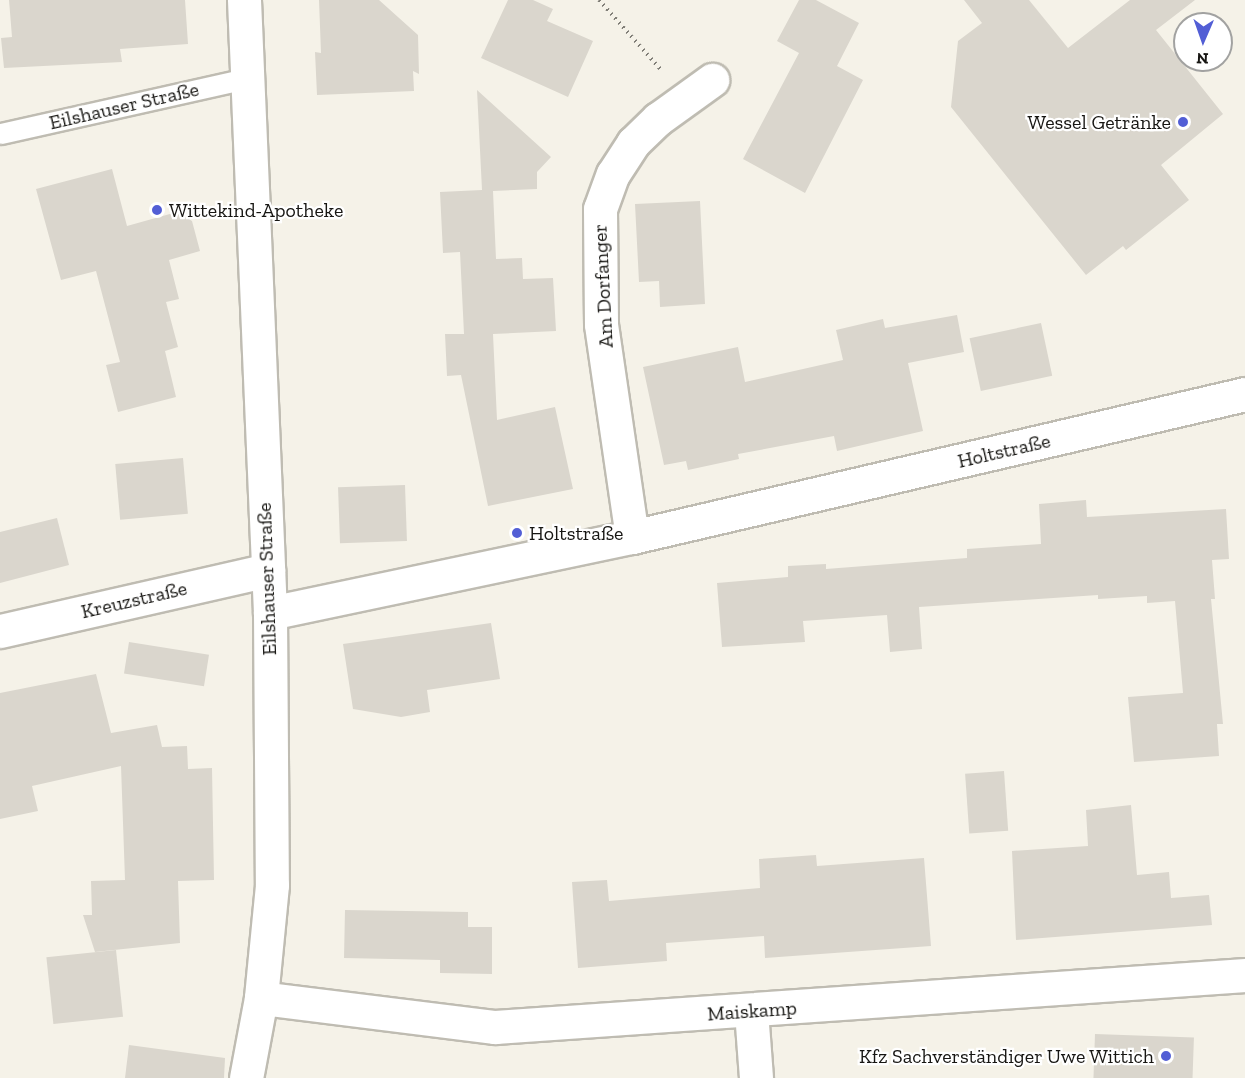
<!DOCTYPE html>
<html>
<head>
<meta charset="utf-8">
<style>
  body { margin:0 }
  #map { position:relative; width:1245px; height:1078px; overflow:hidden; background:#f5f2e8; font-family:"Zilla Slab",serif }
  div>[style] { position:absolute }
  .building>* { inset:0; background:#dad6cd; transform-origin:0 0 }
  .path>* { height:4px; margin-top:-2px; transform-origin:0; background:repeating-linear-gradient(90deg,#807e77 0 1.5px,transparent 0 6px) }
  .roads { filter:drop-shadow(2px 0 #bfbcb2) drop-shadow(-2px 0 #bfbcb2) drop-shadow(0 2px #bfbcb2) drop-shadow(0 -2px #bfbcb2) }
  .service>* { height:20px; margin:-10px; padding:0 10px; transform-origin:10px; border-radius:10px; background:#fff }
  .minor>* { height:33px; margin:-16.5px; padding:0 16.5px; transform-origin:16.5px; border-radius:16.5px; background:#fff }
  .tertiary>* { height:33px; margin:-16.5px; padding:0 16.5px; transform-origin:16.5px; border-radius:16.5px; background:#fff }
  .dots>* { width:16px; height:16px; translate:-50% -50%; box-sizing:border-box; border:3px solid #fff; border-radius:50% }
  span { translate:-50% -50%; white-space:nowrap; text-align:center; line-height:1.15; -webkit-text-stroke:4.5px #fff; paint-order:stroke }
  .street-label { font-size:20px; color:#171613 }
  .poi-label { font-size:20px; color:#171613 }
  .right { translate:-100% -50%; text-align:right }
  .left { translate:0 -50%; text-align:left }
  .north { position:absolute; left:1173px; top:12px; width:60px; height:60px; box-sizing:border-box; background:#fff; border:2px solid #a2a2a1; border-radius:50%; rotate:182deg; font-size:16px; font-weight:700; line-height:24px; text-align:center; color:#171613 }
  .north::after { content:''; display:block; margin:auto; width:21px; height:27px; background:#525ed5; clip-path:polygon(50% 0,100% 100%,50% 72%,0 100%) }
</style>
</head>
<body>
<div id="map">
  <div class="building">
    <i style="clip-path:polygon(9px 0,185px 0,188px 44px,120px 49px,122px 62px,4px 68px,1px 38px,12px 37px)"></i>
    <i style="clip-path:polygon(319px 0,379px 0,418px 35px,419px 74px,413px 71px,414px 91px,317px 95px,315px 52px,321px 53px)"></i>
    <i style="clip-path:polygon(508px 0,533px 0,553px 9px,547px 21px,593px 41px,568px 97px,481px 58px)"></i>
    <i style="clip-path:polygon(799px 0,816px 0,859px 23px,837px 66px,863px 80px,805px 193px,743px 159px,799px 53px,777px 41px)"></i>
    <i style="clip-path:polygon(964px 0,1029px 0,1068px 48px,1130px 0,1195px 0,1156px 30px,1223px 114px,1161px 165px,1189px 200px,1126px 250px,1123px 246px,1086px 275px,951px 107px,958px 41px,982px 23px)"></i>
    <i style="clip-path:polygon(477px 90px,551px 157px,537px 172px,537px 189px,493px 191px,496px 259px,522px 258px,523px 279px,553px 278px,556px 331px,493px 334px,497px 420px,555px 407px,573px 489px,488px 506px,461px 375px,447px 376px,445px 334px,464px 334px,460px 252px,443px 253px,440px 192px,482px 190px)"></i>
    <i style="clip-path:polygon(112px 169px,127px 226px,177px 212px,192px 221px,200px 251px,169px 260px,179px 299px,166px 302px,178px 347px,165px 351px,176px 397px,118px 412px,106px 365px,120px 362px,96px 271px,61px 280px,36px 189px)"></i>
    <i style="clip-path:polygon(700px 201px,705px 304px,660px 307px,659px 281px,639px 282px,635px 204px)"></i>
    <i style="clip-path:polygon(957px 315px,964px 352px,908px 363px,923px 431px,837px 451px,834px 436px,738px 454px,739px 459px,688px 470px,686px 461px,664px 465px,643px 367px,738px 347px,745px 382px,843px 360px,836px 330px,883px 319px,885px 328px)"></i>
    <i style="left:1041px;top:323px;width:54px;height:73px;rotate:78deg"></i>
    <i style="left:183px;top:458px;width:56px;height:68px;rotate:85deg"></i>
    <i style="left:405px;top:485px;width:56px;height:67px;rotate:88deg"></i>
    <i style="clip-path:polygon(1086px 500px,1087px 517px,1226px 509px,1229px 559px,1212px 560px,1215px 599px,1211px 599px,1223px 724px,1217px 724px,1219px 756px,1134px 762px,1128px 697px,1183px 693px,1175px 601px,1147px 603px,1147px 596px,1098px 599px,1098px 595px,919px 607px,922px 649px,890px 652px,887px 615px,803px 621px,805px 642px,722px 647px,717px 583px,788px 577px,788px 566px,826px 564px,826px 569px,967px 558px,967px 549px,1041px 544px,1039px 504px)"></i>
    <i style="clip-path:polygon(57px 518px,69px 565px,0 583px,0 532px)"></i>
    <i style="clip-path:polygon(491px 623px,500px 679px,427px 690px,430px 712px,401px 717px,353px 709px,343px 644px)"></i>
    <i style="left:129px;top:642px;width:81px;height:32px;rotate:9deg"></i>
    <i style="clip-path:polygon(96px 674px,111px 733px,157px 725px,162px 747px,187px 746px,188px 769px,212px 768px,214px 880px,178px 881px,180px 943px,95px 952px,83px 915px,92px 915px,91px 881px,125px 880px,121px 766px,32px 786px,38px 811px,0 819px,0 693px)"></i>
    <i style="left:1004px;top:771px;width:60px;height:39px;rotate:86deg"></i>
    <i style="clip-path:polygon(1131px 805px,1137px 875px,1169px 872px,1171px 898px,1209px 895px,1212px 925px,1016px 940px,1012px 851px,1088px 846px,1086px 810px)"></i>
    <i style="clip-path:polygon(816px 855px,817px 866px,924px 858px,931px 946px,765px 958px,764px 936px,666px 943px,667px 961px,578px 968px,572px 882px,607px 880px,609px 901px,760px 888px,759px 859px)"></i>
    <i style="clip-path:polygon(345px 910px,468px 912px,468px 927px,492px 927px,492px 974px,440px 973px,440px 960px,344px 958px)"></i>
    <i style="left:116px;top:950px;width:67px;height:70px;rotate:84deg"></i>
    <i style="left:1095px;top:1034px;width:99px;height:44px;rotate:2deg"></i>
    <i style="clip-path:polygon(129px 1045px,225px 1058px,224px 1078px,125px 1078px)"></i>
  </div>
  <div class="path">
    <i style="left:599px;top:0;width:95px;rotate:48.4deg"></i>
  </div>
  <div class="roads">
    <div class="service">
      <i style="left:1px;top:134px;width:252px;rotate:-12.6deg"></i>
    </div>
    <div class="minor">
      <i style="left:632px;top:537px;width:215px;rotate:-98.3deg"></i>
      <i style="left:601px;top:324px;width:115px;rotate:-90.5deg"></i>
      <i style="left:600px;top:209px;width:37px;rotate:-70deg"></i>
      <i style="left:613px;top:174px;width:37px;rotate:-57deg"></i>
      <i style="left:633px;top:143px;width:35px;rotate:-44deg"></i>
      <i style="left:658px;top:119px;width:67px;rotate:-35.8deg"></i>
      <i style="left:270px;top:613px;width:370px;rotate:-11.9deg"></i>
      <i style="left:632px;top:537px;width:629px;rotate:-13.13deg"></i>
      <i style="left:0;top:631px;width:275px;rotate:-12.8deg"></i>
      <i style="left:261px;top:998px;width:236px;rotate:7.1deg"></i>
      <i style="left:495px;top:1027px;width:752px;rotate:-3.97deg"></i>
      <i style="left:751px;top:1011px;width:67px;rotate:85.7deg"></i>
    </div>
    <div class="tertiary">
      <i style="left:244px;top:0;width:614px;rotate:87.57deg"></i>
      <i style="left:270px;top:613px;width:272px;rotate:89.6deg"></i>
      <i style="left:272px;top:885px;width:114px;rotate:95.6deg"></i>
      <i style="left:261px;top:998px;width:81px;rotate:100.6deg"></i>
    </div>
  </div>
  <div class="dots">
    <i style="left:1183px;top:122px;background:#525ed5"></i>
    <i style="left:157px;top:210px;background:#525ed5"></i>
    <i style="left:517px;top:533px;background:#525ed5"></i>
    <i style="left:1166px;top:1056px;background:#525ed5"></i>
  </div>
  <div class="street-label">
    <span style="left:124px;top:106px;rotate:-13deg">Eilshauser Straße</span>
    <span style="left:603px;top:286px;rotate:-93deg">Am Dorfanger</span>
    <span style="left:1004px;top:451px;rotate:-13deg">Holtstraße</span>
    <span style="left:267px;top:579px;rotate:-92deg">Eilshauser Straße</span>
    <span style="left:134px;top:600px;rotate:-13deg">Kreuzstraße</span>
    <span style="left:752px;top:1011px;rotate:-4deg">Maiskamp</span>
  </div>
  <div class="poi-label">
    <span class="right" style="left:1171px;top:122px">Wessel Getränke</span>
    <span class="left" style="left:169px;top:210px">Wittekind-Apotheke</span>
    <span class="left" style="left:529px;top:533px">Holtstraße</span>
    <span class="right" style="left:1154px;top:1056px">Kfz Sachverständiger Uwe Wittich</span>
  </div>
  <div class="north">N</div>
</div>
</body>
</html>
